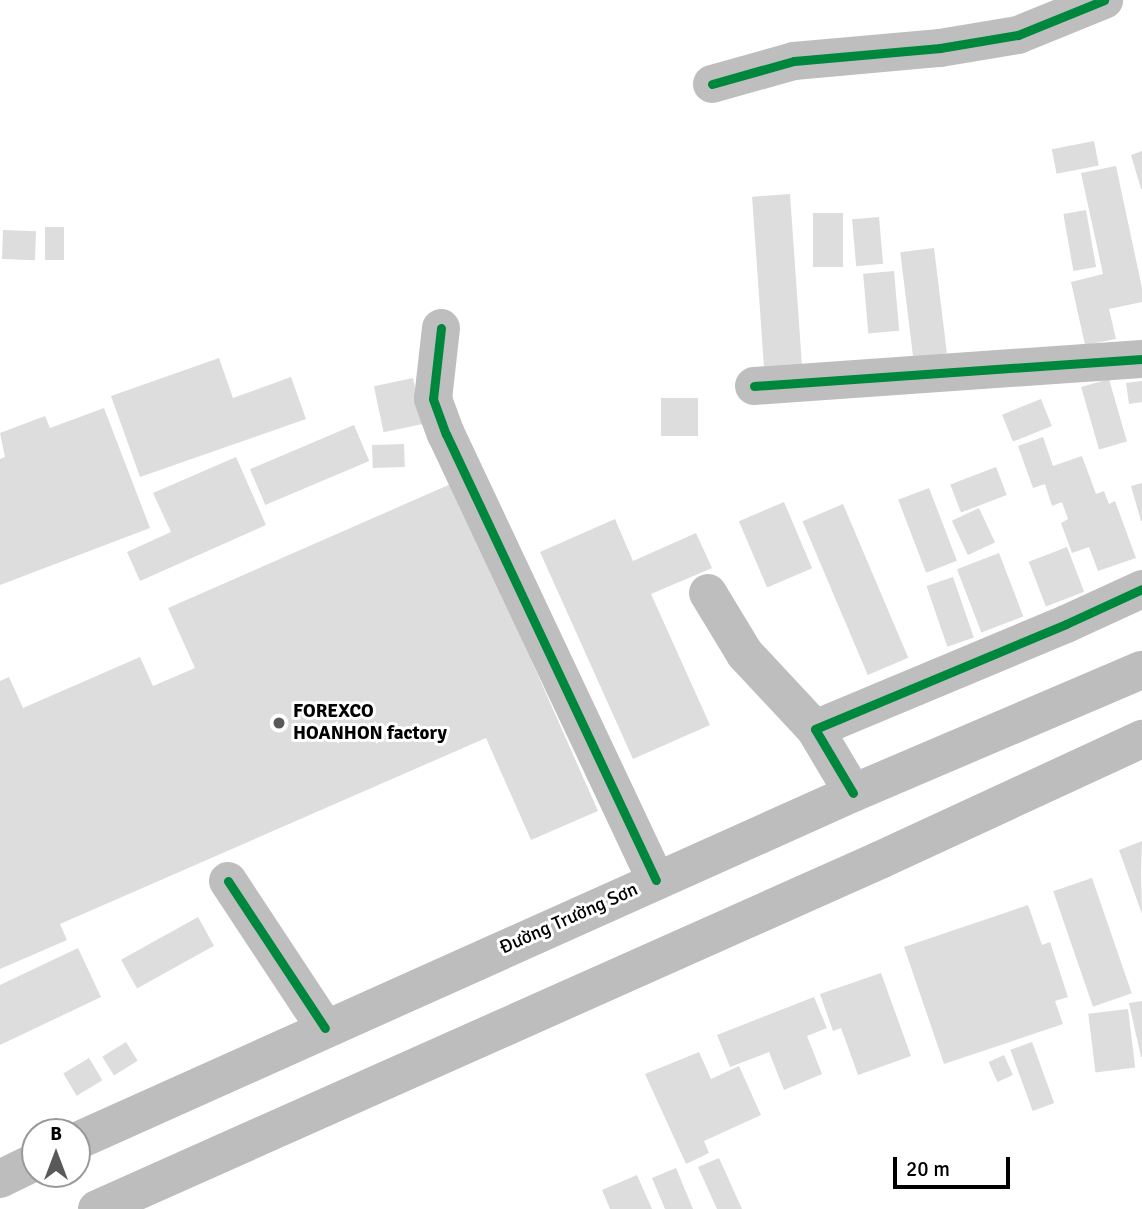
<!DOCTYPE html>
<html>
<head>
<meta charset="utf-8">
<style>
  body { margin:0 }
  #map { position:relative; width:1142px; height:1209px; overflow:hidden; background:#fff; font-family:Signika,sans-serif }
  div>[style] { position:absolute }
  .building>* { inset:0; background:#ddd; transform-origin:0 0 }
  .minor>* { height:38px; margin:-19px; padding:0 19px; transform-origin:19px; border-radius:19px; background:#bebebe }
  .highway>* { height:38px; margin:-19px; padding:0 19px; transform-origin:19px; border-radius:19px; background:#bdbdbd }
  .cycleway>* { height:9px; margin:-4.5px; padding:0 4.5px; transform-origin:4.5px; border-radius:4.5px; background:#00873e }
  .dots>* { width:19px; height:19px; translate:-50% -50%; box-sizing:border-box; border:4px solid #fff; border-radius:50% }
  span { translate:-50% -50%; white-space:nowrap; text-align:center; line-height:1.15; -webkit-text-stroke:6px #fff; paint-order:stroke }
  .poi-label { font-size:19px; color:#000; font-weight:700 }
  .left { translate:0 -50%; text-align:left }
  .street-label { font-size:19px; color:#000 }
  .north { position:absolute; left:21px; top:1118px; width:70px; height:70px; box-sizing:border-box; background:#fff; border:2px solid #999; border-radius:50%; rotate:0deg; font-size:19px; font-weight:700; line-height:28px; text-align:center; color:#000 }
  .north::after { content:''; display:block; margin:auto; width:24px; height:32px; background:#595959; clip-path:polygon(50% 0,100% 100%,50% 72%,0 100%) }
  .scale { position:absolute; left:893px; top:1157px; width:117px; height:32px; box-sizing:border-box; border:4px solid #000; border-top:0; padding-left:9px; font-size:21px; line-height:24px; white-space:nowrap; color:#000; -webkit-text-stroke:5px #fff; paint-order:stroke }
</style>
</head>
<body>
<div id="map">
  <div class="building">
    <i style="left:1094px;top:141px;width:25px;height:43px;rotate:79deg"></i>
    <i style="clip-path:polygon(1142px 151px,1142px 189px,1141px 189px,1131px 155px)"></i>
    <i style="clip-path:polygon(1116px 166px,1142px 288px,1142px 302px,1109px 309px,1116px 339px,1085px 345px,1071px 282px,1103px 274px,1081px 173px)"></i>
    <i style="left:790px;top:194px;width:173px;height:38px;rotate:86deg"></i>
    <i style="left:1086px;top:210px;width:58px;height:23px;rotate:80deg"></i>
    <i style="left:813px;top:213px;width:30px;height:54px"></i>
    <i style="left:879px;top:217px;width:47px;height:27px;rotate:85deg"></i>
    <i style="left:45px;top:227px;width:19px;height:33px"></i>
    <i style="left:3px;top:230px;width:33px;height:29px;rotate:2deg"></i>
    <i style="left:934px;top:248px;width:106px;height:34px;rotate:83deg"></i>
    <i style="left:894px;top:271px;width:60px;height:31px;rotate:85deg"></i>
    <i style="clip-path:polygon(219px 358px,233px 398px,291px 377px,306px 419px,140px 477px,111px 396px)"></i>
    <i style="left:413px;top:378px;width:47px;height:40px;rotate:78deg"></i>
    <i style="left:1109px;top:379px;width:65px;height:29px;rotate:74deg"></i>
    <i style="clip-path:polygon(1142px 381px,1142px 402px,1129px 404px,1126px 383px)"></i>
    <i style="left:661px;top:398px;width:37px;height:38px"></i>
    <i style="left:1041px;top:399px;width:29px;height:42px;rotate:68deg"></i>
    <i style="clip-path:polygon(104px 408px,150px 528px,0 585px,0 459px,5px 457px,0 433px,45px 416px,50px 428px)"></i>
    <i style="left:354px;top:425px;width:39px;height:113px;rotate:67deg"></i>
    <i style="clip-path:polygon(1043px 437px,1053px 466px,1082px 456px,1096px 494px,1104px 491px,1109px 504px,1115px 501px,1136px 558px,1098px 571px,1089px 547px,1072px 553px,1061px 523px,1068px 519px,1062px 502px,1052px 506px,1045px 484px,1033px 488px,1018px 446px)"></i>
    <i style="left:404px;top:444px;width:23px;height:32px;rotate:88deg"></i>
    <i style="clip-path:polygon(236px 457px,266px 525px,140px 581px,127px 552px,171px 532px,153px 493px)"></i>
    <i style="left:996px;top:467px;width:30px;height:49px;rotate:69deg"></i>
    <i style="clip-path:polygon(453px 483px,598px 811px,531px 840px,486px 738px,60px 924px,67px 940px,0 969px,0 681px,9px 677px,23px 708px,140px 657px,153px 686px,195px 668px,168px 608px)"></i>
    <i style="clip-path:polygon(1142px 483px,1142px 521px,1141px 521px,1131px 486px)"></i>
    <i style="left:929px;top:488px;width:78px;height:33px;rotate:69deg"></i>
    <i style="left:784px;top:502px;width:72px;height:49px;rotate:67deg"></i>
    <i style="left:843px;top:504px;width:167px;height:44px;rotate:67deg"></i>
    <i style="left:979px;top:508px;width:38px;height:30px;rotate:65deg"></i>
    <i style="clip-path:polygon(615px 519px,633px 561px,696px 533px,712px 568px,651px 594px,710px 725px,633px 759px,540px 552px)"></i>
    <i style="left:1067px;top:547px;width:48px;height:41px;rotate:69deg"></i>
    <i style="left:999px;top:553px;width:68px;height:45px;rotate:69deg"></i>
    <i style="left:953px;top:577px;width:64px;height:28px;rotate:71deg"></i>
    <i style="clip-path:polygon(1142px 841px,1141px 872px,1142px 914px,1119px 850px)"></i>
    <i style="left:1092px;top:878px;width:122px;height:41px;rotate:71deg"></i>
    <i style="clip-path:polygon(1028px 905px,1042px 945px,1050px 942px,1068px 997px,1055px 1001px,1063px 1024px,944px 1064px,904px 947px)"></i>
    <i style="left:198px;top:917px;width:33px;height:88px;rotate:61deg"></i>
    <i style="clip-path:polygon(78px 948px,101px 997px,0 1045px,0 985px)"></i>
    <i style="clip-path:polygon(881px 973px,911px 1056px,858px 1075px,841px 1028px,833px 1031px,820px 994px)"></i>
    <i style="clip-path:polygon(814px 997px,827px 1028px,807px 1036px,822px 1074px,784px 1090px,769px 1052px,730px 1067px,717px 1035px)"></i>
    <i style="clip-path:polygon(1142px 1001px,1142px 1057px,1141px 1057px,1129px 1003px)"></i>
    <i style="left:1128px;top:1009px;width:59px;height:40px;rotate:83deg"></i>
    <i style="left:126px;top:1042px;width:22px;height:28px;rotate:58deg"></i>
    <i style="left:1032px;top:1042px;width:65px;height:23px;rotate:70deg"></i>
    <i style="clip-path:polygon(699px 1052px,711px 1079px,739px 1066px,761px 1115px,704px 1141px,709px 1153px,686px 1164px,645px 1074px)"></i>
    <i style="left:1004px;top:1055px;width:22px;height:17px;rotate:66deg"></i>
    <i style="left:89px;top:1058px;width:26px;height:30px;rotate:59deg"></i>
    <i style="clip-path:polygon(719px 1158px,742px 1209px,717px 1209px,698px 1167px)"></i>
    <i style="clip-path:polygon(676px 1168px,693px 1209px,665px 1209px,652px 1178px)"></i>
    <i style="clip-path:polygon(637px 1175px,652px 1209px,610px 1209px,602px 1190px)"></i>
  </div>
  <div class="minor">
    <i style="left:712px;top:84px;width:85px;rotate:-15.7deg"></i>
    <i style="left:794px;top:61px;width:147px;rotate:-5.1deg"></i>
    <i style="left:940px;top:48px;width:79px;rotate:-9.5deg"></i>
    <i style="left:1018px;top:35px;width:93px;rotate:-22.1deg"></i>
    <i style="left:441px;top:328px;width:71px;rotate:96.4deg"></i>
    <i style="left:433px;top:399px;width:37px;rotate:70deg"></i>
    <i style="left:446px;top:434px;width:493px;rotate:64.8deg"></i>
    <i style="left:754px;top:386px;width:389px;rotate:-4deg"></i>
    <i style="left:708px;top:593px;width:71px;rotate:58.8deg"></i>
    <i style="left:745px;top:654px;width:103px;rotate:47deg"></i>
    <i style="left:853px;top:793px;width:74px;rotate:-120.7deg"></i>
    <i style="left:815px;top:729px;width:272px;rotate:-22.7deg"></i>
    <i style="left:1066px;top:624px;width:84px;rotate:-24.7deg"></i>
    <i style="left:228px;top:881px;width:176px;rotate:56.6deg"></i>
  </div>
  <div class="highway">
    <i style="left:77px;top:1141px;width:850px;rotate:-24.15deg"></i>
    <i style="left:853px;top:793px;width:314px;rotate:-23.1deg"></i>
    <i style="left:0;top:1179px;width:39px;rotate:-26deg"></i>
    <i style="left:97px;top:1209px;width:857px;rotate:-24.02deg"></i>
    <i style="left:880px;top:860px;width:289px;rotate:-24.8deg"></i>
  </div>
  <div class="cycleway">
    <i style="left:712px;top:84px;width:85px;rotate:-15.7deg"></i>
    <i style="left:794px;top:61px;width:147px;rotate:-5.1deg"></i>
    <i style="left:940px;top:48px;width:79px;rotate:-9.5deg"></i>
    <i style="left:1018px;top:35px;width:93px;rotate:-22.1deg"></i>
    <i style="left:441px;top:328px;width:71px;rotate:96.4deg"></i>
    <i style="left:433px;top:399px;width:37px;rotate:70deg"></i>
    <i style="left:446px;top:434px;width:493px;rotate:64.8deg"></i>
    <i style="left:754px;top:386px;width:389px;rotate:-4deg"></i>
    <i style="left:853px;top:793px;width:74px;rotate:-120.7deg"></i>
    <i style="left:815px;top:729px;width:272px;rotate:-22.7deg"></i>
    <i style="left:1066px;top:624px;width:84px;rotate:-24.7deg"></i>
    <i style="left:228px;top:881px;width:176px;rotate:56.6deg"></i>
  </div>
  <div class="dots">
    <i style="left:279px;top:723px;background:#595959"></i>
  </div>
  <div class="poi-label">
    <span class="left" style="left:293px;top:723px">FOREXCO<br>HOANHON factory</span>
  </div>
  <div class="street-label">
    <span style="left:569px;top:919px;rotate:-24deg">Đường Trường Sơn</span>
  </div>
  <div class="north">B</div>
  <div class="scale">20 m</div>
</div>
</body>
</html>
